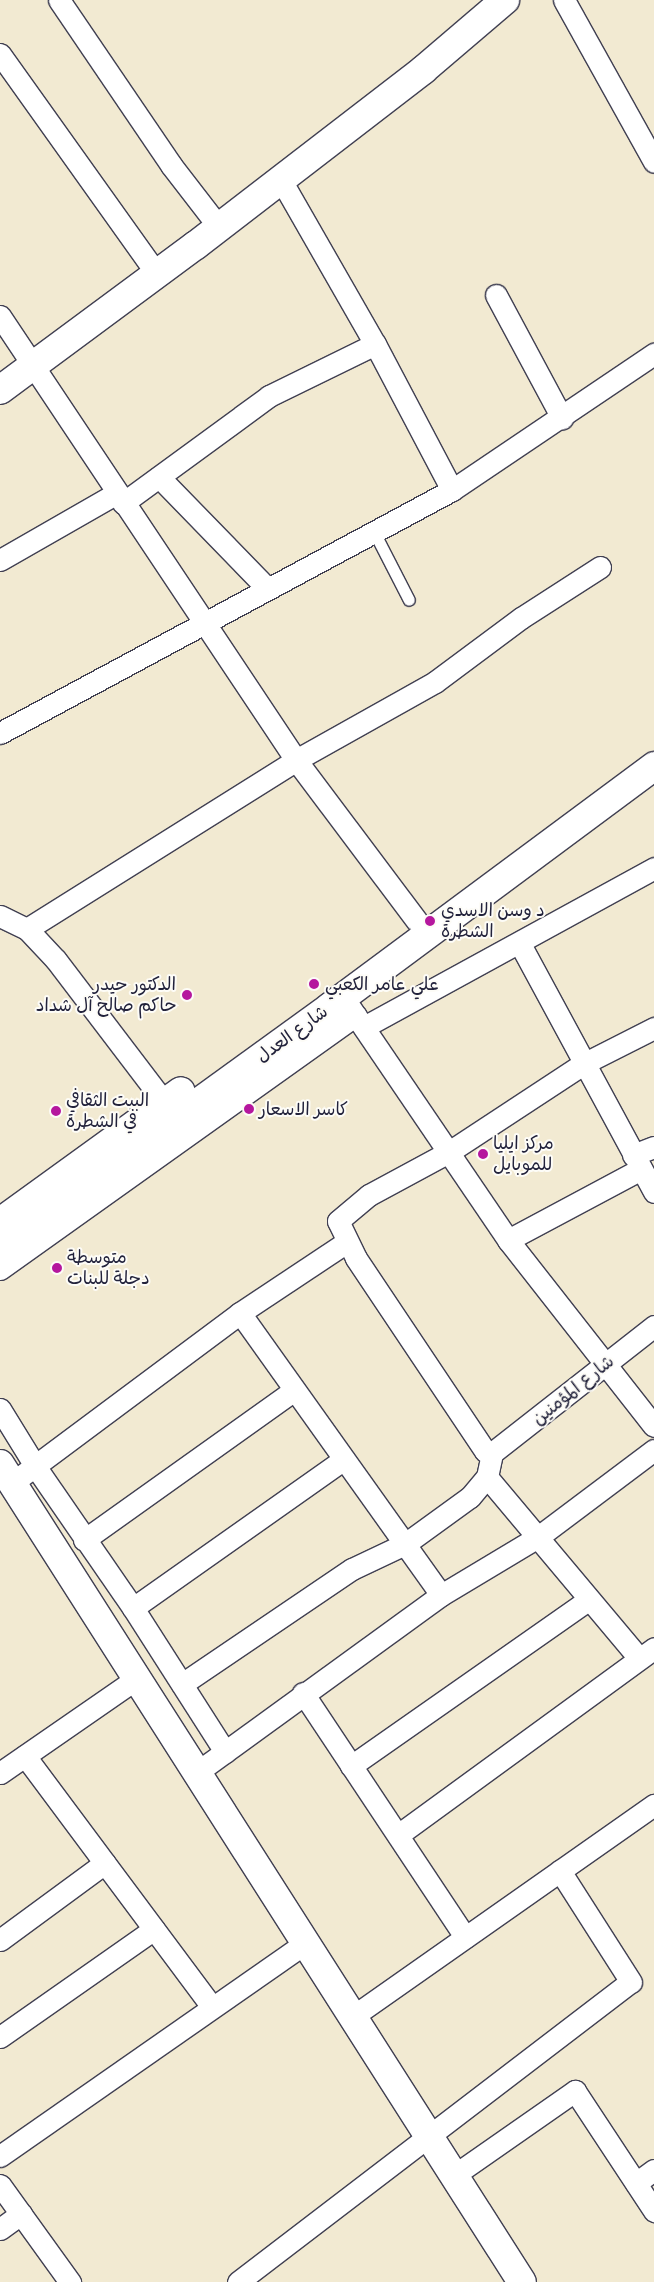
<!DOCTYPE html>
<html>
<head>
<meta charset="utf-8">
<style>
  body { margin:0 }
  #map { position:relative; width:654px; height:2282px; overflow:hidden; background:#f2ead2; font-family:Caveat,"Playpen Sans Arabic",sans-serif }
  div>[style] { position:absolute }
  .roads { filter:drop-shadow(1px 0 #414052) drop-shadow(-1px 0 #414052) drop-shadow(0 1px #414052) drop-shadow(0 -1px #414052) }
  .lane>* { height:11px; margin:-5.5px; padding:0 5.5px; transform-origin:5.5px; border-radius:5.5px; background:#fff }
  .street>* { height:21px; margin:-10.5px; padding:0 10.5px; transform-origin:10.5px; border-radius:10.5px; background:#fff }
  .secondary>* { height:28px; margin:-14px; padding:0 14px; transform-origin:14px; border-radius:14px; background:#fff }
  .dots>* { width:14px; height:14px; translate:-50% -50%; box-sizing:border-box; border:2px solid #fdfcf7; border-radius:50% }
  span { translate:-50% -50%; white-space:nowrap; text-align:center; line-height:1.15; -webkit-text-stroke:4px #fdfcf7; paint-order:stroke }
  .poi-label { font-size:18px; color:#22223b }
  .left { translate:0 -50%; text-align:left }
  .right { translate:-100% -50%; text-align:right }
  .street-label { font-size:18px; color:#22223b }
</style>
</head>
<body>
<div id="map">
  <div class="roads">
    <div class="lane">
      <i style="left:374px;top:532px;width:76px;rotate:62.8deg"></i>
    </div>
    <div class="street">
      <i style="left:59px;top:0;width:199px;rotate:55.8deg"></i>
      <i style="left:171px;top:165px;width:78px;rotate:52.3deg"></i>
      <i style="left:564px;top:0;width:185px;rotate:60.9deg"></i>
      <i style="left:0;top:54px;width:270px;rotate:54.5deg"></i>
      <i style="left:281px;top:180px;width:189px;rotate:60.2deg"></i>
      <i style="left:375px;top:344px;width:165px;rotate:62.2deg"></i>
      <i style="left:496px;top:295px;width:140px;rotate:61.8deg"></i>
      <i style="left:0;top:316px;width:534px;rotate:56.31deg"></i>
      <i style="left:296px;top:760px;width:201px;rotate:53.1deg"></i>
      <i style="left:159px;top:477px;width:156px;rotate:45.8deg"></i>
      <i style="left:123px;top:503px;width:181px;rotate:-36.2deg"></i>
      <i style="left:269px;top:396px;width:118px;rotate:-26.1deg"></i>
      <i style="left:0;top:560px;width:135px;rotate:-29.8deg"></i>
      <i style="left:0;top:733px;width:513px;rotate:-28.26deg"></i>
      <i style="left:452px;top:490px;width:244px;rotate:-34deg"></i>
      <i style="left:0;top:916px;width:30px;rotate:26deg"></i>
      <i style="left:27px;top:929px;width:42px;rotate:46.9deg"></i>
      <i style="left:56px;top:960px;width:180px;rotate:52.7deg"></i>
      <i style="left:27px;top:929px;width:318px;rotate:-32.1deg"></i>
      <i style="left:296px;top:760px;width:159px;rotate:-29.3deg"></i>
      <i style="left:435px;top:682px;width:107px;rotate:-36.7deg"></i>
      <i style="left:521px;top:618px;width:94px;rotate:-32.8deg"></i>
      <i style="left:520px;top:944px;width:282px;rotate:61.6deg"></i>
      <i style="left:343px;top:997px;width:294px;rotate:55.8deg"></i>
      <i style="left:508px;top:1240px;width:236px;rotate:51.9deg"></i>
      <i style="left:364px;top:1027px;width:331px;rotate:-28.7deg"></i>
      <i style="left:633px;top:1155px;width:22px;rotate:-21deg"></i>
      <i style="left:508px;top:1240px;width:151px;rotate:-28.1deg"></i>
      <i style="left:0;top:1269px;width:437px;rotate:-35.5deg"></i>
      <i style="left:240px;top:1313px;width:346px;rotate:54.5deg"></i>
      <i style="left:0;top:1409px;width:67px;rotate:58.4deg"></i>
      <i style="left:35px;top:1466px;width:173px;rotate:55.4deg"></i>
      <i style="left:133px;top:1608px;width:171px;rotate:57.4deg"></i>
      <i style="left:492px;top:1453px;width:7px;rotate:-164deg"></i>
      <i style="left:485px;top:1451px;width:232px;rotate:-123.8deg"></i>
      <i style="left:356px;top:1258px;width:41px;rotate:-115.9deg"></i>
      <i style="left:338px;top:1221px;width:40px;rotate:-40deg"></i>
      <i style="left:369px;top:1195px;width:91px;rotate:-28.3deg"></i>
      <i style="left:449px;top:1152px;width:160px;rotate:-33.3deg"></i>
      <i style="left:583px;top:1064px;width:80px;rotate:-26.9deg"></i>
      <i style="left:492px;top:1453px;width:206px;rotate:-38.1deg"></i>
      <i style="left:487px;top:1477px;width:236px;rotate:50deg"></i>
      <i style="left:12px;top:1483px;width:284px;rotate:-36.7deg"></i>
      <i style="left:240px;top:1313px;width:128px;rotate:-33.6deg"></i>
      <i style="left:84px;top:1540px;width:258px;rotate:-35.5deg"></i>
      <i style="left:133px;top:1608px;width:258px;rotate:-35.2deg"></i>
      <i style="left:182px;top:1684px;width:205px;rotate:-34.1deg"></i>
      <i style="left:352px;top:1569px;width:59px;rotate:-25.3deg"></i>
      <i style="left:405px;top:1544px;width:80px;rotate:-35.9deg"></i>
      <i style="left:470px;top:1497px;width:26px;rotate:-50deg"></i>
      <i style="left:487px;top:1477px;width:25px;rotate:-78deg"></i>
      <i style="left:303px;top:1693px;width:293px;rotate:56.4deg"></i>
      <i style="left:25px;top:1756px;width:313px;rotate:53.3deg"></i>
      <i style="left:351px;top:1766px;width:289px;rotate:-35deg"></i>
      <i style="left:0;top:1773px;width:165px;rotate:-34.7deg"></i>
      <i style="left:196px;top:1773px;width:303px;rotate:-36deg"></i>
      <i style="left:441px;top:1595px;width:113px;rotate:-30.9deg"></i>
      <i style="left:538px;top:1537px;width:145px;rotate:-36.9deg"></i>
      <i style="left:398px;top:1835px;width:317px;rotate:-36.1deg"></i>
      <i style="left:0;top:1940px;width:130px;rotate:-36.3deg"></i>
      <i style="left:352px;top:2017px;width:369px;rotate:-35.1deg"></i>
      <i style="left:0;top:2037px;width:188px;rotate:-35deg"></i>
      <i style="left:0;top:2156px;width:372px;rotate:-34.9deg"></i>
      <i style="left:453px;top:2176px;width:149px;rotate:-34.9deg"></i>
      <i style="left:575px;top:2091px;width:144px;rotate:56.6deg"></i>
      <i style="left:636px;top:2183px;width:22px;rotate:-36deg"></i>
      <i style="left:0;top:2185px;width:120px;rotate:54.2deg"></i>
      <i style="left:0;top:2229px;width:26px;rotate:-36deg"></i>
      <i style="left:238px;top:2282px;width:494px;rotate:-37.4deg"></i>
      <i style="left:631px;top:1982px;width:132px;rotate:-122.6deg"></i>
    </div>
    <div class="secondary">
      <i style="left:0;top:390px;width:244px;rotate:-36.5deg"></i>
      <i style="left:196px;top:245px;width:287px;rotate:-37.6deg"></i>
      <i style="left:423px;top:70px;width:108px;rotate:-40.5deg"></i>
      <i style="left:0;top:1222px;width:223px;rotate:-35.9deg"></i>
      <i style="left:0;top:1246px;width:407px;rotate:-35.9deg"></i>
      <i style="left:330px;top:1007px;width:404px;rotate:-36.6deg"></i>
      <i style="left:0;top:1464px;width:970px;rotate:57.46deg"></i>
    </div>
  </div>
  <div class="dots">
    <i style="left:430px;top:921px;background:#b5179e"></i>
    <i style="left:314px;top:984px;background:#b5179e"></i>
    <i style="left:187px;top:995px;background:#b5179e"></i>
    <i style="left:249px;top:1109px;background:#b5179e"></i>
    <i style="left:56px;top:1111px;background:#b5179e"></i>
    <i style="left:483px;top:1154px;background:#b5179e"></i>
    <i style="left:57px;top:1268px;background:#b5179e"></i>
  </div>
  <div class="poi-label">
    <span class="left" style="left:441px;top:921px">د وسن الاسدي<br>الشطرة</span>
    <span class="left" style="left:325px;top:984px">علي عامر الكعبي</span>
    <span class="right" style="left:176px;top:995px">الدكتور حيدر<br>حاكم صالح آل شداد</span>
    <span class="left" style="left:66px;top:1111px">البيت الثقافي<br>في الشطرة</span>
    <span class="left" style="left:259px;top:1109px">كاسر الاسعار</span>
    <span class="left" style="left:493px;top:1154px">مركز ايليا<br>للموبايل</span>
    <span class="left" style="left:67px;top:1268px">متوسطة<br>دجلة للبنات</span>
  </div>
  <div class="street-label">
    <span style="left:292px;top:1034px;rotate:-36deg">شارع العدل</span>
    <span style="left:573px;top:1390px;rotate:-39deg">شارع المؤمنين</span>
  </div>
</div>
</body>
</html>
